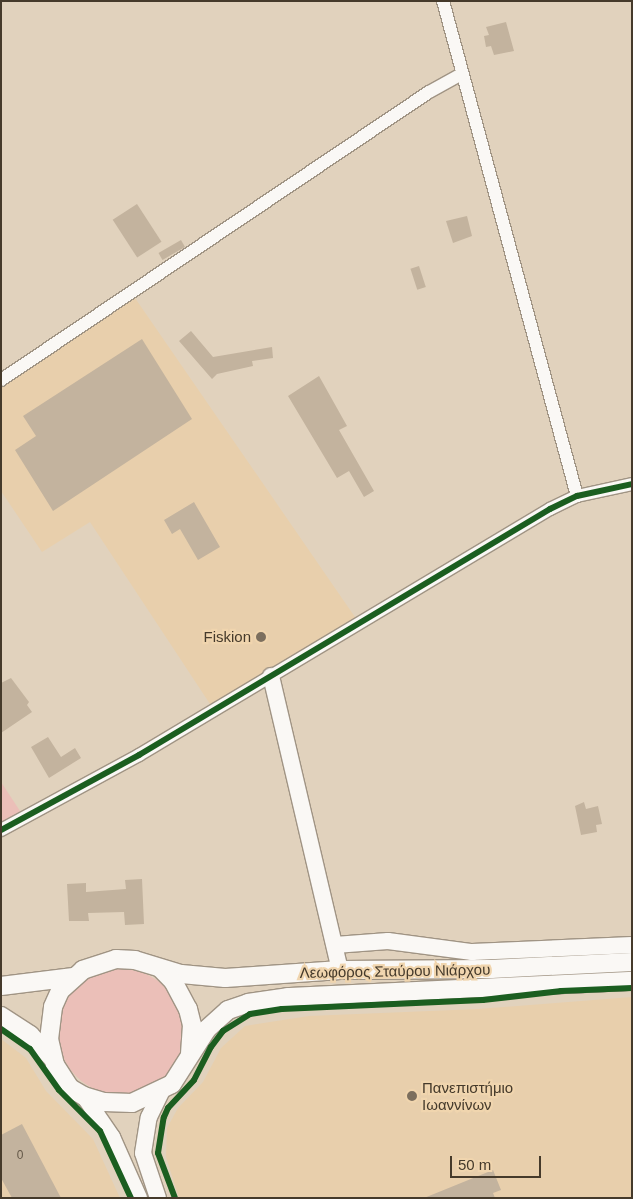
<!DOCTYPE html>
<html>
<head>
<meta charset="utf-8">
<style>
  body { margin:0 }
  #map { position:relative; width:633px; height:1199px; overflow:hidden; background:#e1d2bd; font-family:Arial,sans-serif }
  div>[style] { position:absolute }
  .built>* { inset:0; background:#e8cfac }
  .green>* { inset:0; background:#ebbfb8 }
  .round { border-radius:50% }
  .building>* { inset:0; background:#c3b39e; transform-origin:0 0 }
  .roads { filter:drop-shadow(1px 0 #a09484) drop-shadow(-1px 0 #a09484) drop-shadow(0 1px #a09484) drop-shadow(0 -1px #a09484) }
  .minor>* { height:12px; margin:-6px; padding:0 6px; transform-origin:6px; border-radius:6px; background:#faf8f5 }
  .tertiary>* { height:16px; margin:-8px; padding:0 8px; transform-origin:8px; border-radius:8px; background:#faf8f5 }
  .secondary>* { height:18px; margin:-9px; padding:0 9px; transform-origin:9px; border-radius:9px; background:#faf8f5 }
  .cycleway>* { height:6px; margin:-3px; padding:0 3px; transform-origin:3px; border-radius:3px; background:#1b5e20 }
  .dots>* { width:14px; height:14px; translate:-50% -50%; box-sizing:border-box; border:2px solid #f0d5ae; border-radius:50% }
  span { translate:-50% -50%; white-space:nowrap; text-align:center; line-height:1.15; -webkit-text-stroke:4.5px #f0d5ae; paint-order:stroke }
  .number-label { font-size:12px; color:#645848 }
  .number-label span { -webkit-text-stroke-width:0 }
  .poi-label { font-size:15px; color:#453a2b }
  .right { translate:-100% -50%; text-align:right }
  .left { translate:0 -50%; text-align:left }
  .street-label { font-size:15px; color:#453a2b }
  .frame { position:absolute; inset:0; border:2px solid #453a2b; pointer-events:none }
  .scale { position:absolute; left:450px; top:1156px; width:91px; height:22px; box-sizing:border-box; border:2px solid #453a2b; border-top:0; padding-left:6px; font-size:15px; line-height:18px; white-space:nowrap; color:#453a2b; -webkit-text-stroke:4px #f0d5ae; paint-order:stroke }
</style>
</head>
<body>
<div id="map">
  <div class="built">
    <i style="clip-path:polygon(135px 298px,357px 620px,212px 707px,90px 522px,42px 552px,1px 491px,1px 387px)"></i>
    <i style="clip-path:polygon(632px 997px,632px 1198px,179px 1198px,166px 1157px,167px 1128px,178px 1108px,203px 1082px,221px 1048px,245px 1026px,309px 1016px,478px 1009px)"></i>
    <i style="clip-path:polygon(1px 1039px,26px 1058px,46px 1091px,93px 1139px,120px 1198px,1px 1198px)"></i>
  </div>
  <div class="green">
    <i style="clip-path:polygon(1px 782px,22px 814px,1px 825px)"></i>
    <i class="round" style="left:58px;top:969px;width:126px;height:126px"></i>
  </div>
  <div class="building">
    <i style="clip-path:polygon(506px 22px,514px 51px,494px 55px,491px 46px,486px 47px,484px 36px,489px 35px,486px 27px)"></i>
    <i style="left:137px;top:204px;width:45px;height:29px;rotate:57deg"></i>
    <i style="clip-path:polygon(467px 216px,472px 236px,453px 243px,446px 221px)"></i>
    <i style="left:181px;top:240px;width:8px;height:26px;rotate:60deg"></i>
    <i style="left:419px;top:266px;width:22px;height:9px;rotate:72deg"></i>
    <i style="clip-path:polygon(191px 331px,213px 357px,272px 347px,273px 358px,252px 361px,253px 366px,217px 374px,212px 379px,179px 341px)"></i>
    <i style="clip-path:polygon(142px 339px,192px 419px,53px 511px,15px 450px,36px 436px,23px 416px)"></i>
    <i style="clip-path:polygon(319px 376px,347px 426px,339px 430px,374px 491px,364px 497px,349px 471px,337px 478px,288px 396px)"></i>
    <i style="clip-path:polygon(194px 502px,220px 547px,198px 560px,180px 529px,172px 534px,164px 520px)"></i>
    <i style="clip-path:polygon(11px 678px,29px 702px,27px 705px,32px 712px,1px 733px,1px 683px)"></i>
    <i style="clip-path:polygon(48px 737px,61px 757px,75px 748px,81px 758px,49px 778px,31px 747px)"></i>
    <i style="clip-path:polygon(584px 802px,586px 809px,598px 806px,602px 824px,596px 825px,597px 832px,581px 835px,575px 806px)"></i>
    <i style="clip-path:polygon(142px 879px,144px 924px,125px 925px,124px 912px,88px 913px,89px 921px,69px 921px,67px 884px,86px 883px,86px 892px,126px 889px,125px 880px)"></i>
    <i style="clip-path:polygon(22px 1124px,61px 1198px,12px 1198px,1px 1178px,1px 1135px)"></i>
    <i style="clip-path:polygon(493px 1170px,501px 1190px,493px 1193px,495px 1198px,424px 1198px)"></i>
  </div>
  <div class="roads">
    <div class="minor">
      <i style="left:443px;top:1px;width:513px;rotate:74.85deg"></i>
      <i style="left:1px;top:380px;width:516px;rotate:-33.94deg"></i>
      <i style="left:429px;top:92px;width:38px;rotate:-29deg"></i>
      <i style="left:1px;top:830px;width:157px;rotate:-28.5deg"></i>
      <i style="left:139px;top:755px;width:479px;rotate:-30.9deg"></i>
      <i style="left:550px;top:509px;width:30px;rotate:-26deg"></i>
      <i style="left:577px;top:496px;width:56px;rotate:-12.3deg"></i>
    </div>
    <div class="tertiary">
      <i style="left:271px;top:676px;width:302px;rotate:76.8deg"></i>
      <i style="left:335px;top:945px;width:53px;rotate:-4.3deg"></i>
      <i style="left:388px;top:941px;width:85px;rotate:7.5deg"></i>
      <i style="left:472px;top:952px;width:160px;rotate:-2.5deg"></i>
      <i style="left:84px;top:1096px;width:50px;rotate:55.7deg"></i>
      <i style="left:112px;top:1137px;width:67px;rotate:66.1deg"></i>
      <i style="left:158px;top:1198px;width:47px;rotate:-108.4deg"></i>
      <i style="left:143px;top:1153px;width:36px;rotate:-81deg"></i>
      <i style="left:149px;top:1117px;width:28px;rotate:-64deg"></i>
    </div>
    <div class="secondary">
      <i style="left:632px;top:962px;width:141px;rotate:177.2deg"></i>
      <i style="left:491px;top:969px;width:151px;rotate:179.6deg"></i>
      <i style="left:340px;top:970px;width:115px;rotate:176deg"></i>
      <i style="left:225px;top:978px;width:44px;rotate:-174.8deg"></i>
      <i style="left:181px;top:974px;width:48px;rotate:-163.1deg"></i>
      <i style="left:135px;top:960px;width:19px;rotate:-177deg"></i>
      <i style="left:116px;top:959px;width:35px;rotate:162deg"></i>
      <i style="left:83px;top:970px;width:31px;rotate:138deg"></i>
      <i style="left:60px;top:991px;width:17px;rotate:114deg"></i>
      <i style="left:53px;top:1007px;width:32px;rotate:97deg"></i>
      <i style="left:49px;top:1039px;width:27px;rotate:77deg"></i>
      <i style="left:55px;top:1065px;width:27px;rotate:57deg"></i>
      <i style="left:70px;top:1088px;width:16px;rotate:30deg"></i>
      <i style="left:84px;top:1096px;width:21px;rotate:17deg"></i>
      <i style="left:104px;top:1102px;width:28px;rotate:2deg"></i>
      <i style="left:132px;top:1103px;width:44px;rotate:-25.4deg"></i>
      <i style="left:172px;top:1084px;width:65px;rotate:-57.5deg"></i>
      <i style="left:207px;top:1029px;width:28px;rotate:-42deg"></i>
      <i style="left:228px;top:1010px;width:21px;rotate:-19deg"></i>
      <i style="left:248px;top:1003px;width:40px;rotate:-8.5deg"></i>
      <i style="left:288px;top:997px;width:344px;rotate:-2.7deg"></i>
      <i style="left:161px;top:969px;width:17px;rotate:45deg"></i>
      <i style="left:173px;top:981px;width:32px;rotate:62deg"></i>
      <i style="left:188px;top:1009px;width:16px;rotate:76deg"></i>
      <i style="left:192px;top:1025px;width:28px;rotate:94deg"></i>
      <i style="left:1px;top:986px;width:73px;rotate:-7.1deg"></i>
      <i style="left:1px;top:1016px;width:35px;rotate:33deg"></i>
      <i style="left:30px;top:1035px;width:32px;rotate:46deg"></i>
    </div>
  </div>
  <div class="cycleway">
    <i style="left:1px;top:830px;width:157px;rotate:-28.5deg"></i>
    <i style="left:139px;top:755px;width:479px;rotate:-30.9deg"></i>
    <i style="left:550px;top:509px;width:30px;rotate:-26deg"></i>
    <i style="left:577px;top:496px;width:56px;rotate:-12.3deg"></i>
    <i style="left:1px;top:1029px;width:35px;rotate:35deg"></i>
    <i style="left:30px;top:1049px;width:50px;rotate:54.7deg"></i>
    <i style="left:59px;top:1090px;width:58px;rotate:45deg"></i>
    <i style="left:100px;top:1131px;width:74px;rotate:65.2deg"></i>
    <i style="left:175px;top:1198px;width:48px;rotate:-110.7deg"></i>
    <i style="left:158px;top:1153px;width:36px;rotate:-81deg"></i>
    <i style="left:164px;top:1117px;width:10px;rotate:-66deg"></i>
    <i style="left:168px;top:1108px;width:38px;rotate:-47deg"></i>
    <i style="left:194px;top:1080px;width:37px;rotate:-63deg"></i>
    <i style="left:211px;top:1047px;width:20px;rotate:-53deg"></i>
    <i style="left:223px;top:1031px;width:32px;rotate:-32deg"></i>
    <i style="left:250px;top:1014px;width:32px;rotate:-9deg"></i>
    <i style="left:282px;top:1009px;width:201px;rotate:-2.6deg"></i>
    <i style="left:483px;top:1000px;width:79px;rotate:-6.6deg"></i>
    <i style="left:561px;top:991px;width:71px;rotate:-2.4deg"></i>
  </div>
  <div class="dots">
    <i style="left:261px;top:637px;background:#7c6f5e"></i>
    <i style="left:412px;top:1096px;background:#7c6f5e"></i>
  </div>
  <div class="number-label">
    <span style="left:20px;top:1156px">0</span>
  </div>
  <div class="poi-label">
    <span class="right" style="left:251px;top:637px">Fiskion</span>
    <span class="left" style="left:422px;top:1096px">Πανεπιστήμιο<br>Ιωαννίνων</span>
  </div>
  <div class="street-label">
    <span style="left:395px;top:971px;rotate:-1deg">Λεωφόρος Σταύρου Νιάρχου</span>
  </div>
  <div class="frame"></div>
  <div class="scale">50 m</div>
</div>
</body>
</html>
